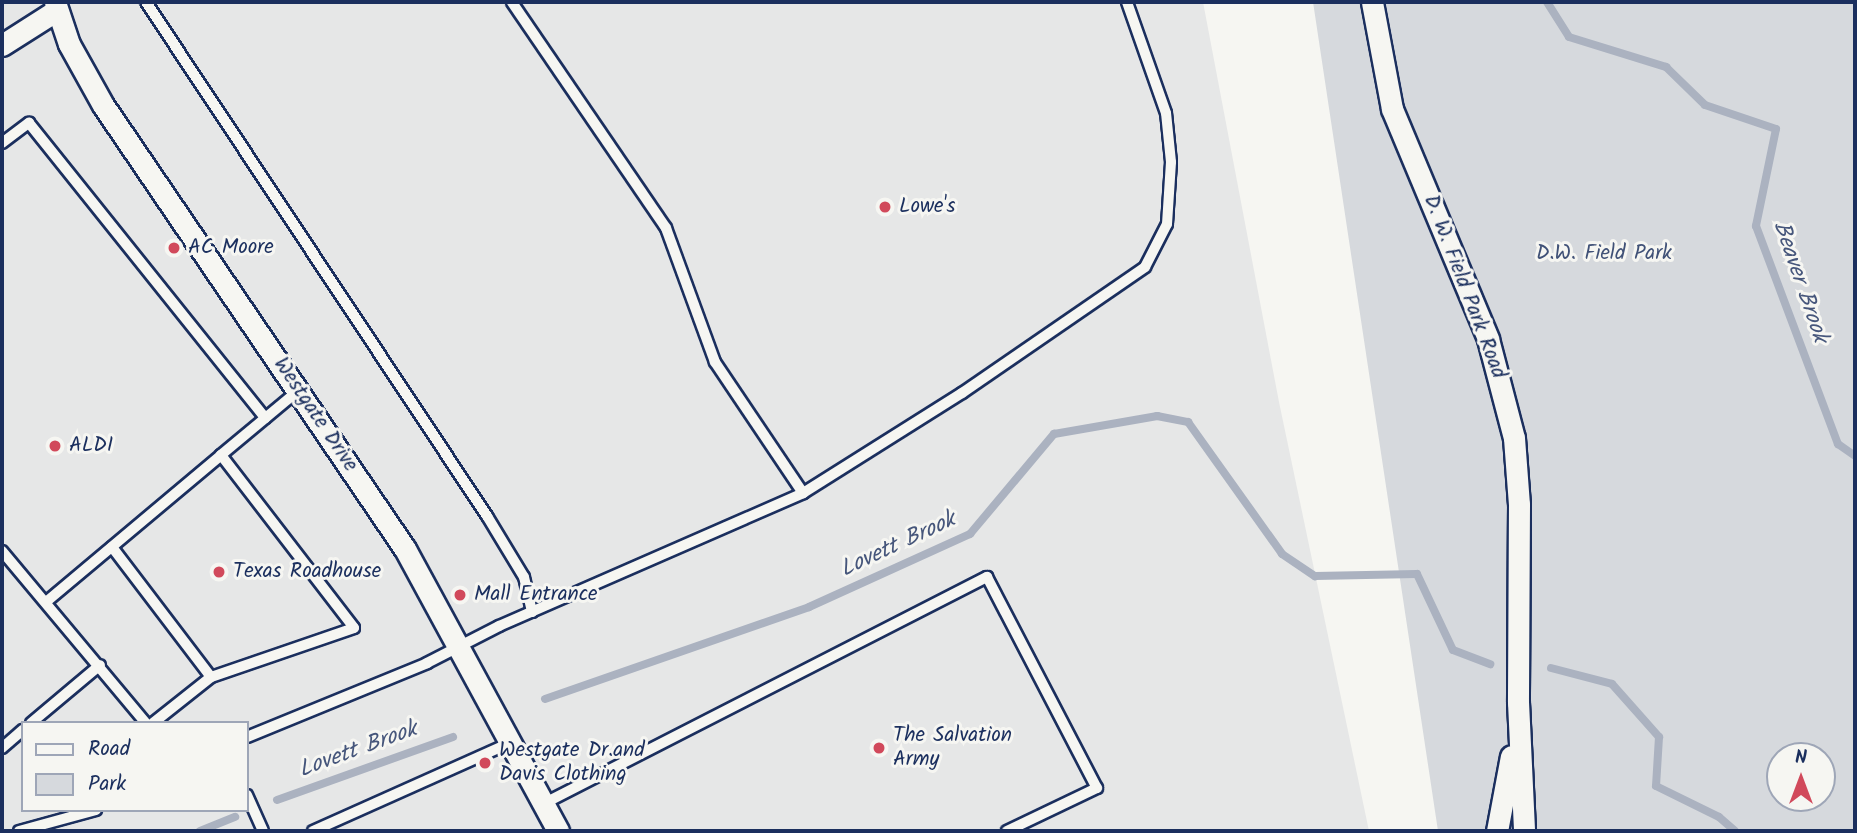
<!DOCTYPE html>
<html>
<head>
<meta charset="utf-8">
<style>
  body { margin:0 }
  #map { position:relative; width:1857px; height:833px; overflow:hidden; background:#f6f6f2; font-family:Kalam,sans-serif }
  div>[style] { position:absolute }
  .built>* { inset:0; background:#e6e7e7 }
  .green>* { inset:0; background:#d6d9dd }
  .stream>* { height:8px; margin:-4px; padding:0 4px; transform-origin:4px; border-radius:4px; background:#abb2c0 }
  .roads { filter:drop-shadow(2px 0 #1b2f5e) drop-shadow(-2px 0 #1b2f5e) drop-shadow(0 2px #1b2f5e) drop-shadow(0 -2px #1b2f5e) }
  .service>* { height:10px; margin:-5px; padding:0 5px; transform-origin:5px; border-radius:5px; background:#f6f6f2 }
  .minor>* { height:21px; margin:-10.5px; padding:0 10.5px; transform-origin:10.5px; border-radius:10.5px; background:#f6f6f2 }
  .dots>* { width:19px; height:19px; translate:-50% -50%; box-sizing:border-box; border:4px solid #f6f6f2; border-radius:50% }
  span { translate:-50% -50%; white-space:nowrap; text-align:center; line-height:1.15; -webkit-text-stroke:6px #f6f6f2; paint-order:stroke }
  .poi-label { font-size:21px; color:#1b2f5e }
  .left { translate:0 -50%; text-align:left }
  .park-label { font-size:21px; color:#405177 }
  .street-label { font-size:21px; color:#1b2f5e }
  .water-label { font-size:23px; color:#46567b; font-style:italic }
  .frame { position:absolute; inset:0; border:4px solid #1b2f5e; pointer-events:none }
  .legend { position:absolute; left:21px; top:721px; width:228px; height:91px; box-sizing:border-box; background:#f6f6f2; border:2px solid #9ea6b7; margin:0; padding:9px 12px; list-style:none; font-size:21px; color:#1b2f5e }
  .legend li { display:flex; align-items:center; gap:14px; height:35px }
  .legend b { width:35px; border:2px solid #9ea6b7 }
  .north { position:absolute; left:1766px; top:742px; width:70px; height:70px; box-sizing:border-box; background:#f6f6f2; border:2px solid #9ea6b7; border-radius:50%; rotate:0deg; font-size:19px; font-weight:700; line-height:28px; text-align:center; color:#1b2f5e }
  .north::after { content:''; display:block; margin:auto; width:24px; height:32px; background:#d1495b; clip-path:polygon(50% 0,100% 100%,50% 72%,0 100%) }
</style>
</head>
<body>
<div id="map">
  <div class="built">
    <i style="clip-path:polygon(evenodd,2px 2px,1203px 2px,1279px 402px,1369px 831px,2px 831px,2px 2px,23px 723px,247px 723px,247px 810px,23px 810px,23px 723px)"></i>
  </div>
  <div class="green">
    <i style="clip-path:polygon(evenodd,1313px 2px,1855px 2px,1855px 831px,1438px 831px,1313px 2px,1780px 756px,1822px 756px,1822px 798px,1780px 798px,1780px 756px)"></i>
  </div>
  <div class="stream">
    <i style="left:1547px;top:2px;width:41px;rotate:57.8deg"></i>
    <i style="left:1569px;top:37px;width:102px;rotate:17.2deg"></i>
    <i style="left:1666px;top:67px;width:54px;rotate:44.3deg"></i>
    <i style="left:1705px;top:105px;width:75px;rotate:18.7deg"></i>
    <i style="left:1776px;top:129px;width:99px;rotate:101.7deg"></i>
    <i style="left:1756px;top:226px;width:233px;rotate:69.4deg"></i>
    <i style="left:1838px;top:444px;width:21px;rotate:35deg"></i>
    <i style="left:1551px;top:668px;width:63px;rotate:14.7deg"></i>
    <i style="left:1612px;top:684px;width:71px;rotate:48.4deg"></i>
    <i style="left:1659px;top:737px;width:49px;rotate:93.5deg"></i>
    <i style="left:1656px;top:786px;width:70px;rotate:26.2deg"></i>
    <i style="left:1719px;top:817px;width:21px;rotate:41deg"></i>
    <i style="left:545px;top:699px;width:280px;rotate:-19.2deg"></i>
    <i style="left:809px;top:607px;width:177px;rotate:-24.4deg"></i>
    <i style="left:970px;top:534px;width:131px;rotate:-50deg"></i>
    <i style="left:1054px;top:434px;width:105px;rotate:-9.9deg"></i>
    <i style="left:1157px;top:416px;width:32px;rotate:11deg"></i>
    <i style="left:1188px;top:422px;width:162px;rotate:54.5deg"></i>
    <i style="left:1282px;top:554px;width:40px;rotate:34deg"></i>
    <i style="left:1315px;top:576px;width:102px;rotate:-1.1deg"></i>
    <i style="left:1417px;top:574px;width:84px;rotate:64.7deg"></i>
    <i style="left:1453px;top:650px;width:40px;rotate:21deg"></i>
    <i style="left:277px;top:800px;width:187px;rotate:-19.7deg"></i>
    <i style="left:200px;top:831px;width:38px;rotate:-22deg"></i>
  </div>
  <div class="roads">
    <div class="service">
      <i style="left:146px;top:2px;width:617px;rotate:56.44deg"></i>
      <i style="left:487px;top:516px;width:71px;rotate:58.8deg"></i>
      <i style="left:524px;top:577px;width:36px;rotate:77deg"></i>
      <i style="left:2px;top:143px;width:34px;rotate:-37deg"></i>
      <i style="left:29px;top:123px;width:378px;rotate:51.3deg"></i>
      <i style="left:221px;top:455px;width:102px;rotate:-39.8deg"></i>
      <i style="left:803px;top:493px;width:188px;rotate:-32.2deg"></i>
      <i style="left:962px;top:393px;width:222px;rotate:-34.5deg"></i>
      <i style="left:1145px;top:267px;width:48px;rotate:-62.9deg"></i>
      <i style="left:1167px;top:224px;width:62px;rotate:-86.3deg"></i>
      <i style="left:1171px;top:162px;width:49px;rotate:-95.8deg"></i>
      <i style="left:1166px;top:113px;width:118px;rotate:-109.4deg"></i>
      <i style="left:112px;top:547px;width:163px;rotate:52.7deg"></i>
      <i style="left:2px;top:551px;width:224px;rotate:50.1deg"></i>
      <i style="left:46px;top:602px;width:229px;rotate:-40deg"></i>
      <i style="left:221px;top:455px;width:218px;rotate:52.4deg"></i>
      <i style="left:354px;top:628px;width:151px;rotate:161.1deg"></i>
      <i style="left:211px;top:677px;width:74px;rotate:141.6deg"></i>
      <i style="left:31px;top:723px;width:90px;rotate:-40deg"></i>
      <i style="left:247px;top:737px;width:195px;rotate:-22.3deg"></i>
      <i style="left:427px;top:663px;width:81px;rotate:-27.2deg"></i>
      <i style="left:499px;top:626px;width:332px;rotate:-23.6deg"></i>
      <i style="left:803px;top:493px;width:158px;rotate:-123.9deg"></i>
      <i style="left:715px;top:362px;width:143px;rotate:-110.1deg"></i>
      <i style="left:666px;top:228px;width:273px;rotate:-124.3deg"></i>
      <i style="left:2px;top:748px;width:28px;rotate:-41deg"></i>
      <i style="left:247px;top:795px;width:39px;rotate:66deg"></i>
      <i style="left:543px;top:804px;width:499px;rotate:-27.1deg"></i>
      <i style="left:987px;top:577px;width:238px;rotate:62.5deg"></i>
      <i style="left:1097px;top:788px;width:100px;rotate:154.5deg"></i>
      <i style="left:19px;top:831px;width:80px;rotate:-15.3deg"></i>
      <i style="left:313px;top:831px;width:216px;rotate:-24.1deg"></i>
    </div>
    <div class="minor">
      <i style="left:55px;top:2px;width:44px;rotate:71.6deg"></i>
      <i style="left:69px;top:44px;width:70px;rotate:60.9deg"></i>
      <i style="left:103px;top:105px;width:537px;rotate:55.78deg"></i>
      <i style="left:405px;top:549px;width:321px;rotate:61.5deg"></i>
      <i style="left:1372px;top:2px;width:109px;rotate:79.4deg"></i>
      <i style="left:1392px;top:109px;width:249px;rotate:67.3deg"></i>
      <i style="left:1488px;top:339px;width:102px;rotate:75.3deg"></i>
      <i style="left:1514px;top:438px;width:66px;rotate:85.7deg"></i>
      <i style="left:1519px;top:504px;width:198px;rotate:90.3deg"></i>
      <i style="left:1518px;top:702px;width:129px;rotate:87.3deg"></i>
      <i style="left:2px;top:45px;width:65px;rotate:-32.5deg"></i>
      <i style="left:1497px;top:831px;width:76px;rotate:-79.4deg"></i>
    </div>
  </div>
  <div class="dots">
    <i style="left:885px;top:207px;background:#d1495b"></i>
    <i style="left:174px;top:248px;background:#d1495b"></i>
    <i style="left:55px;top:446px;background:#d1495b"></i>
    <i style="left:219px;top:572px;background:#d1495b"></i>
    <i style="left:460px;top:595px;background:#d1495b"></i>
    <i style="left:879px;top:748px;background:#d1495b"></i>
    <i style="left:485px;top:763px;background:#d1495b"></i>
  </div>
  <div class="poi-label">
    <span class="left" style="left:899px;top:207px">Lowe's</span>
    <span class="left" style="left:188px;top:248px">AC Moore</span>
    <span class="left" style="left:69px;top:446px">ALDI</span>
    <span class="left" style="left:233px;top:572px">Texas Roadhouse</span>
    <span class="left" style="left:474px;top:595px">Mall Entrance</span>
    <span class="left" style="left:893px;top:748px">The Salvation<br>Army</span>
    <span class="left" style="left:499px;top:763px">Westgate Dr.and<br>Davis Clothing</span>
  </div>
  <div class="park-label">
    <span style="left:1604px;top:254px">D.W. Field Park</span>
  </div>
  <div class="street-label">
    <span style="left:1464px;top:287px;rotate:69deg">D. W. Field Park Road</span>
    <span style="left:315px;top:415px;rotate:56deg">Westgate Drive</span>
  </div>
  <div class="water-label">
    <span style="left:1800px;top:282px;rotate:71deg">Beaver Brook</span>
    <span style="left:898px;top:545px;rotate:-25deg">Lovett Brook</span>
    <span style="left:358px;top:750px;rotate:-20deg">Lovett Brook</span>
  </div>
  <div class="frame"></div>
  <ul class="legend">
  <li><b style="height:9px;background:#f6f6f2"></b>Road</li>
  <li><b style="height:19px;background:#d6d9dd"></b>Park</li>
  </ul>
  <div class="north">N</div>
</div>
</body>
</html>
